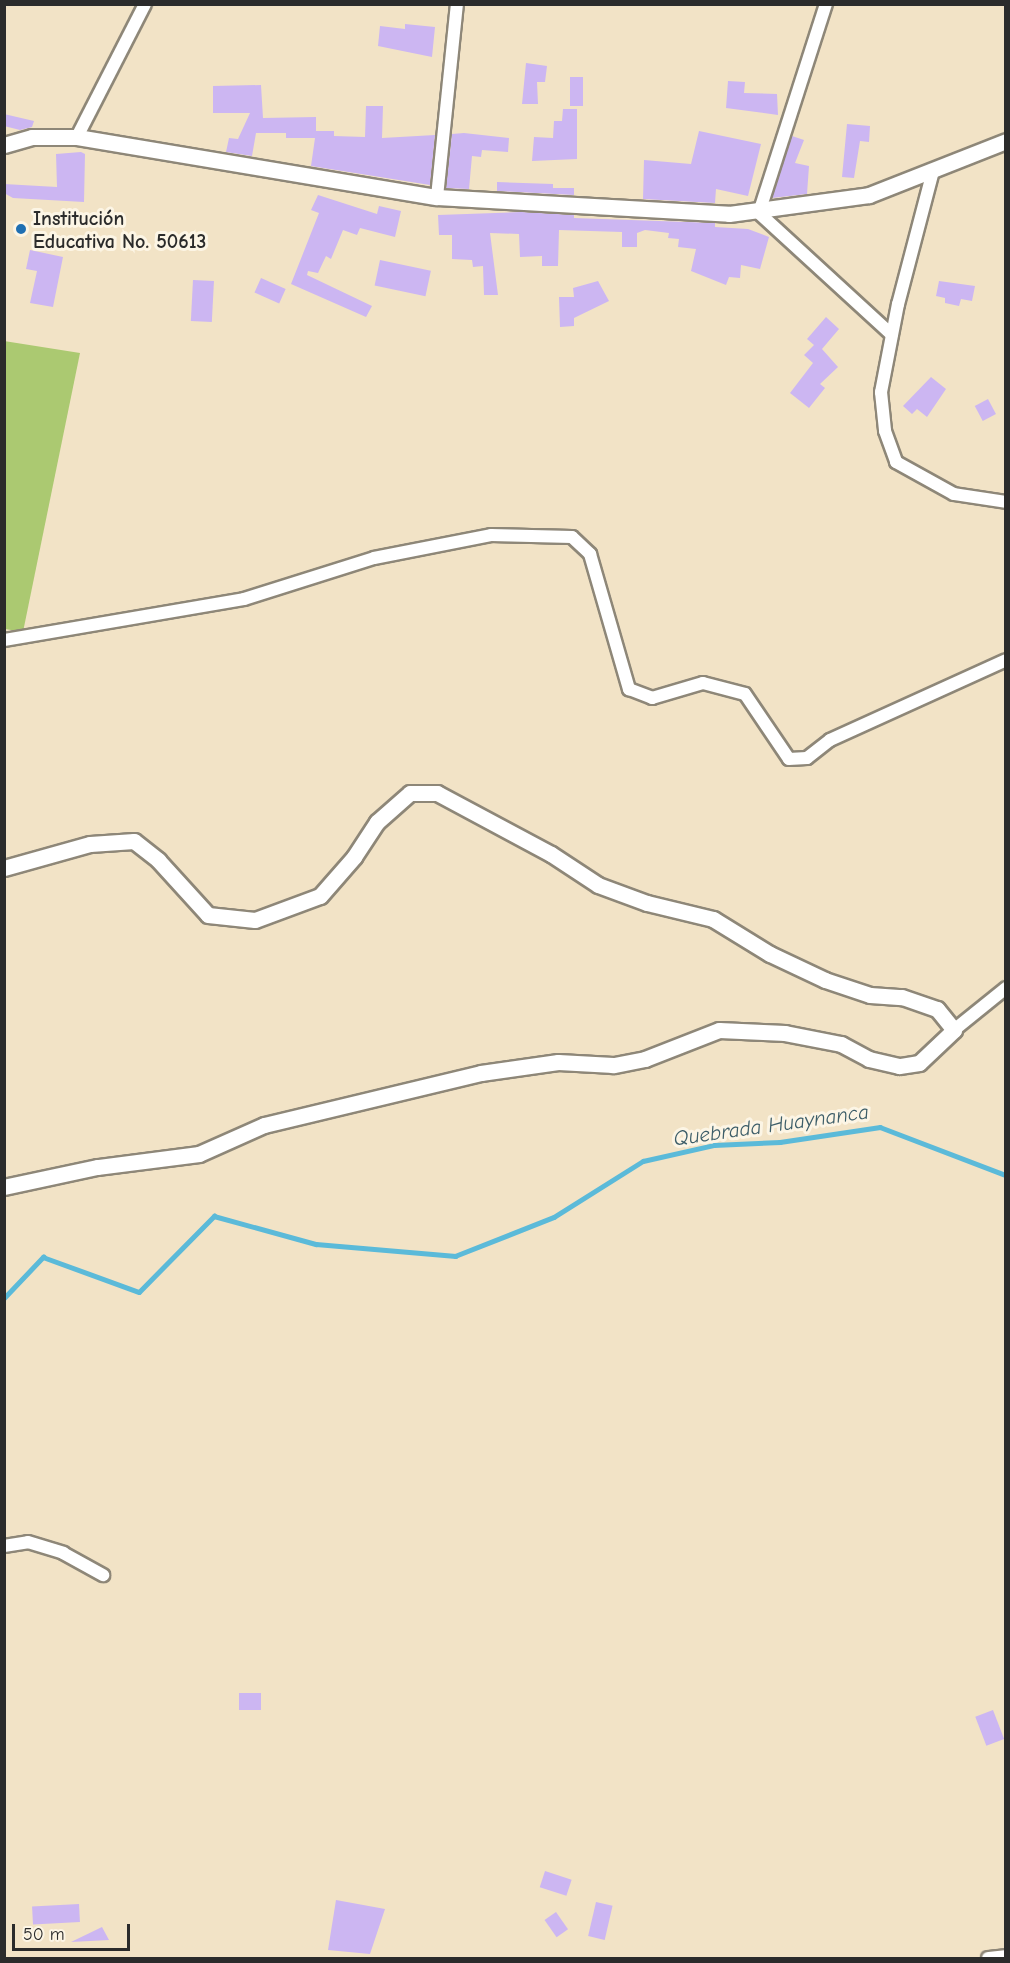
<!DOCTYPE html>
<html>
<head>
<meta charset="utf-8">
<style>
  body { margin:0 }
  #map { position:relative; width:1010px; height:1963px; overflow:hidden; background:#f2e3c6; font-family:"Comic Neue",sans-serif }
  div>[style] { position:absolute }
  .green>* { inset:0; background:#abc971 }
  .stream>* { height:4.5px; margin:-2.25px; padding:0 2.25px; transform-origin:2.25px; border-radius:2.25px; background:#5bbad9 }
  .building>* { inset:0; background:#ccb6f2; transform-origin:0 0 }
  .roads { filter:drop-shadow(2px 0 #8e8778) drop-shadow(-2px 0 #8e8778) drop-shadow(0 2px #8e8778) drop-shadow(0 -2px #8e8778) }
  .minor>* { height:12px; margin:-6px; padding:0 6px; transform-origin:6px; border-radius:6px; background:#fff }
  .tertiary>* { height:15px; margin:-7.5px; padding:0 7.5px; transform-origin:7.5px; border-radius:7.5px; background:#fff }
  .dots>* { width:16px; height:16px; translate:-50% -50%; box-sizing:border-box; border:3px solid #fcf5e5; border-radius:50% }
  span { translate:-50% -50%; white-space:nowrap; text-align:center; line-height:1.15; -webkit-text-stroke:6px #fcf5e5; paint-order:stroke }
  .poi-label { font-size:20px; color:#2b2b2b; font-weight:700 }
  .left { translate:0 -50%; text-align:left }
  .water-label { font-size:21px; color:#3c5d68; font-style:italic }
  .frame { position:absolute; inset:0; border:6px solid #2b2b2b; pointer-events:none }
  .scale { position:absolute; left:12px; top:1924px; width:118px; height:27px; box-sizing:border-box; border:3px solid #2b2b2b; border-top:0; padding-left:8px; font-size:18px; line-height:21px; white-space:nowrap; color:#2b2b2b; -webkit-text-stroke:4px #fcf5e5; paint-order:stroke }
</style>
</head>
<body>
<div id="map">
  <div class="green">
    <i style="clip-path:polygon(4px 341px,80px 353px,23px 632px,5px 629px)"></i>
  </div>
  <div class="stream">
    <i style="left:4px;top:1298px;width:57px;rotate:-46.4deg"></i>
    <i style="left:43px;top:1257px;width:102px;rotate:20deg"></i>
    <i style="left:139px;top:1292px;width:107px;rotate:-45.4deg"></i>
    <i style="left:214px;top:1216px;width:106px;rotate:15.4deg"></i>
    <i style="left:316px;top:1244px;width:140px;rotate:4.9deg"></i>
    <i style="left:455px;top:1256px;width:106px;rotate:-21.5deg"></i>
    <i style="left:554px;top:1217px;width:105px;rotate:-32.2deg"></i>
    <i style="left:643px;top:1161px;width:73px;rotate:-12.7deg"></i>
    <i style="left:714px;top:1145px;width:66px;rotate:-2.6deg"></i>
    <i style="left:780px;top:1142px;width:101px;rotate:-8.5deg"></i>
    <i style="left:880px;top:1127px;width:135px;rotate:20.9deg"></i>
  </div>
  <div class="building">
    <i style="clip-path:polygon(405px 24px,435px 27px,432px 57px,378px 46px,380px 26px,405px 29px)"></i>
    <i style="clip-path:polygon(526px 63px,547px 66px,545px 82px,537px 82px,538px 104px,522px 104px)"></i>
    <i style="left:570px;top:77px;width:13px;height:29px"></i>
    <i style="clip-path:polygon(728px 81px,745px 82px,744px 93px,777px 94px,778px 115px,726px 108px)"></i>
    <i style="clip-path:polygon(261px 85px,263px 118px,316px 117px,316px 131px,334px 131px,334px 136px,365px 137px,366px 106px,383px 106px,382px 138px,435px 135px,430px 185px,311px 166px,315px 138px,286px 138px,286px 133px,256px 133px,252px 156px,226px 152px,229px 138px,238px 139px,250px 113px,213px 113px,213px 86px)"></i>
    <i style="clip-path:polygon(563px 109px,577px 109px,577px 159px,532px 161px,534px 137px,553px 138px,554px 121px,562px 121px)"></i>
    <i style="clip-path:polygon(4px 114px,34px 121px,32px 127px,20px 130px,4px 126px)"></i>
    <i style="clip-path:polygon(847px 124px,870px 126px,869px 142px,860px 141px,854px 178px,842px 177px)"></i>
    <i style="clip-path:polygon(699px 131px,761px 144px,748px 196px,716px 189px,715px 203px,643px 199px,644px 160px,691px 164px)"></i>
    <i style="clip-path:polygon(464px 133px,509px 138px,508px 152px,482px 150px,481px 157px,472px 156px,469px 189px,446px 188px,452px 134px)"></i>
    <i style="clip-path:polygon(792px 136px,804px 140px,795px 163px,809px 166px,807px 194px,772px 198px)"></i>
    <i style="clip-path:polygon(81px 152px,85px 154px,84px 202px,13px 198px,4px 193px,4px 184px,57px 187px,56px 154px)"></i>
    <i style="clip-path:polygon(497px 182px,553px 184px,553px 188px,574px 188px,574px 195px,497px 191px)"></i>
    <i style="clip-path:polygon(318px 195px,377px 214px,379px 206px,401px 211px,395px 237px,360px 228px,357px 235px,343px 230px,331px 259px,326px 256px,318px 273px,308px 271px,307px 275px,372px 306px,366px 317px,291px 284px,319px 213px,311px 210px)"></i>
    <i style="clip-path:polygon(521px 212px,574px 215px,574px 218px,715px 223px,715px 227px,748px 229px,769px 237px,760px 269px,741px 265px,740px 278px,729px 277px,726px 285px,691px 271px,696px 249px,678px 247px,679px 239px,668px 238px,669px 233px,645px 230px,637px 233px,637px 247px,622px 247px,622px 232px,559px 230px,558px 266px,542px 266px,542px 256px,520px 257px,519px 234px,490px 233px,498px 295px,484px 295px,483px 266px,473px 267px,472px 260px,452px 259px,452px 235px,439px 235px,438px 215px)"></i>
    <i style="clip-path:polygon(30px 250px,63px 257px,53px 307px,30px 303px,37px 271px,26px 269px)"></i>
    <i style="left:380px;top:260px;width:52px;height:26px;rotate:12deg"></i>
    <i style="left:261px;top:278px;width:27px;height:16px;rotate:24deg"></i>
    <i style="left:193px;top:280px;width:21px;height:41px;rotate:3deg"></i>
    <i style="clip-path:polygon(598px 281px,609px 301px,574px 318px,574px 326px,560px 327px,559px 297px,574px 297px,573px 288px)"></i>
    <i style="clip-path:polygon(939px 281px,975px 286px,972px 301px,961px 299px,959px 306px,945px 303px,945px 298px,936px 296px)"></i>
    <i style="clip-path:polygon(826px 317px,839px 329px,822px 349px,838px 367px,820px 384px,825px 388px,809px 408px,790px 393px,813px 363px,804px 355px,814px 345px,807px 339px)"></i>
    <i style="clip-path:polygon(931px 377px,946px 389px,927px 417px,917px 409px,912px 414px,903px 406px)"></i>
    <i style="left:988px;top:399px;width:17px;height:15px;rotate:62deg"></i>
    <i style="left:239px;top:1693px;width:22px;height:17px"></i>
    <i style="left:993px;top:1710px;width:31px;height:19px;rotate:69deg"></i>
    <i style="left:545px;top:1871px;width:28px;height:17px;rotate:18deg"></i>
    <i style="clip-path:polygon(336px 1900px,385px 1909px,370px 1954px,328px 1950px)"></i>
    <i style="left:596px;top:1902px;width:17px;height:35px;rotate:13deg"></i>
    <i style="left:79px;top:1904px;width:18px;height:47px;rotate:87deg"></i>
    <i style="left:556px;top:1912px;width:21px;height:14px;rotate:55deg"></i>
    <i style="clip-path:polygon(102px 1927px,109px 1940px,71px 1942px)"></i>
  </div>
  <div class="roads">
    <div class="minor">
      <i style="left:826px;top:4px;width:219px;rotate:107.8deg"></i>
      <i style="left:759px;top:213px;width:180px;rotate:42.5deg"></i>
      <i style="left:77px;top:137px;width:149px;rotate:-62.9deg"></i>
      <i style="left:933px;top:171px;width:138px;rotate:104.7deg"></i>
      <i style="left:898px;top:304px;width:90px;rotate:100.9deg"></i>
      <i style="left:881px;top:392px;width:39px;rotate:84deg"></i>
      <i style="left:885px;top:431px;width:33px;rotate:70deg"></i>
      <i style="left:896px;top:462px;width:66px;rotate:28.9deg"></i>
      <i style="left:954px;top:494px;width:53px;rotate:8.7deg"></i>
      <i style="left:437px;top:197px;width:194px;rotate:-84.1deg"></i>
      <i style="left:4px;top:640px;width:243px;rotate:-9.7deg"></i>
      <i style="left:244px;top:599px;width:136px;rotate:-17.5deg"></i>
      <i style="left:374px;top:558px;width:119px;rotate:-11.1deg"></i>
      <i style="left:491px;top:535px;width:81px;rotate:1.4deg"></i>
      <i style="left:572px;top:537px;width:25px;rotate:43deg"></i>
      <i style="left:590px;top:554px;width:141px;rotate:73.9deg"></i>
      <i style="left:629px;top:689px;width:25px;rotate:21deg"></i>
      <i style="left:652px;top:698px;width:53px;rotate:-16.4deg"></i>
      <i style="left:703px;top:683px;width:43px;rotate:14.7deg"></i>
      <i style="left:745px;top:694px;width:78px;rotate:55.9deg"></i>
      <i style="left:789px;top:759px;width:18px;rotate:-3deg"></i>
      <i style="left:807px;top:758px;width:29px;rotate:-38deg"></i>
      <i style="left:830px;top:740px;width:193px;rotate:-24.4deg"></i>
      <i style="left:954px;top:1030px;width:67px;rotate:-38.9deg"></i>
      <i style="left:4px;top:1546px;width:24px;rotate:-9deg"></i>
      <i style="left:28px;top:1542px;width:37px;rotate:17deg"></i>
      <i style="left:63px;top:1553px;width:46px;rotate:28.8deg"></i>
      <i style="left:988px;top:1958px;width:18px;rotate:-6deg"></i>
    </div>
    <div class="tertiary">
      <i style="left:4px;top:145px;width:29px;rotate:-16deg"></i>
      <i style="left:32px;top:137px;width:45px"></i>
      <i style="left:77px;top:137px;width:365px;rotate:9.5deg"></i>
      <i style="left:437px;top:197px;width:292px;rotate:3.3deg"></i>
      <i style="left:729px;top:214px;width:141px;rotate:-7.7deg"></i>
      <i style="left:869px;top:195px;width:147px;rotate:-21.5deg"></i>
      <i style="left:4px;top:868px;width:89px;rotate:-15.6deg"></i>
      <i style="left:90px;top:844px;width:44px;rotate:-3.9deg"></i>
      <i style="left:134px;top:841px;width:31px;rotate:38deg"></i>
      <i style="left:158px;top:860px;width:74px;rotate:47.7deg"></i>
      <i style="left:208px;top:915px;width:47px;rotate:6.1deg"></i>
      <i style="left:255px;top:920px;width:69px;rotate:-20.3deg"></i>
      <i style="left:320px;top:896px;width:52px;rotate:-48.9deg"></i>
      <i style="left:354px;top:857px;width:42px;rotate:-56.7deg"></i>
      <i style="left:377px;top:822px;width:44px;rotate:-41.3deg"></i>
      <i style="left:410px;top:793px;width:27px"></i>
      <i style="left:437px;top:793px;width:129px;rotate:28.2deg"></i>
      <i style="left:551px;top:854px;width:56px;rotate:33.4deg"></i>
      <i style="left:598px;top:885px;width:52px;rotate:20.2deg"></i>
      <i style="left:647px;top:903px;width:68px;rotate:13.6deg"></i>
      <i style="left:713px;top:919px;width:67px;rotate:31.6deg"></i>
      <i style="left:770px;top:954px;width:61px;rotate:25.3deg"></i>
      <i style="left:825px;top:980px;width:47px;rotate:18.4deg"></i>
      <i style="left:870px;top:995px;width:32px;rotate:4deg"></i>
      <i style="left:902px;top:997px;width:37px;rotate:19deg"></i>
      <i style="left:937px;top:1009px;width:27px;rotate:51deg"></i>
      <i style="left:954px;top:1030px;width:48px;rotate:136.7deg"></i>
      <i style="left:919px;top:1063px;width:20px;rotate:171deg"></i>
      <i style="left:899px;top:1066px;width:31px;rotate:-167deg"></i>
      <i style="left:869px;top:1059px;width:32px;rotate:-152deg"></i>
      <i style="left:841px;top:1044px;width:57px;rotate:-168.9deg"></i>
      <i style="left:785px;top:1033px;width:66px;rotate:-177.4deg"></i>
      <i style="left:719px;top:1030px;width:79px;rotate:158.6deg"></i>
      <i style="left:645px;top:1059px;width:33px;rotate:169deg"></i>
      <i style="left:613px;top:1065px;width:55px;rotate:-176.9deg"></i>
      <i style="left:558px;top:1062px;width:78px;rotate:171.9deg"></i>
      <i style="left:481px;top:1073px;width:223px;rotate:166.5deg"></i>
      <i style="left:264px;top:1125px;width:71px;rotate:156deg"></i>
      <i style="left:199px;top:1154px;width:103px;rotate:172.7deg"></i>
      <i style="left:97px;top:1167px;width:95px;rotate:167.9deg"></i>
    </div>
  </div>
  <div class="dots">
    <i style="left:21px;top:229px;background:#1f6fb2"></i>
  </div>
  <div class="poi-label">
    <span class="left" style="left:33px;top:230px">Institución<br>Educativa No. 50613</span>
  </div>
  <div class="water-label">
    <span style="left:771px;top:1125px;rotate:-8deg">Quebrada Huaynanca</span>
  </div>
  <div class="frame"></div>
  <div class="scale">50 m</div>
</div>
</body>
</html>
